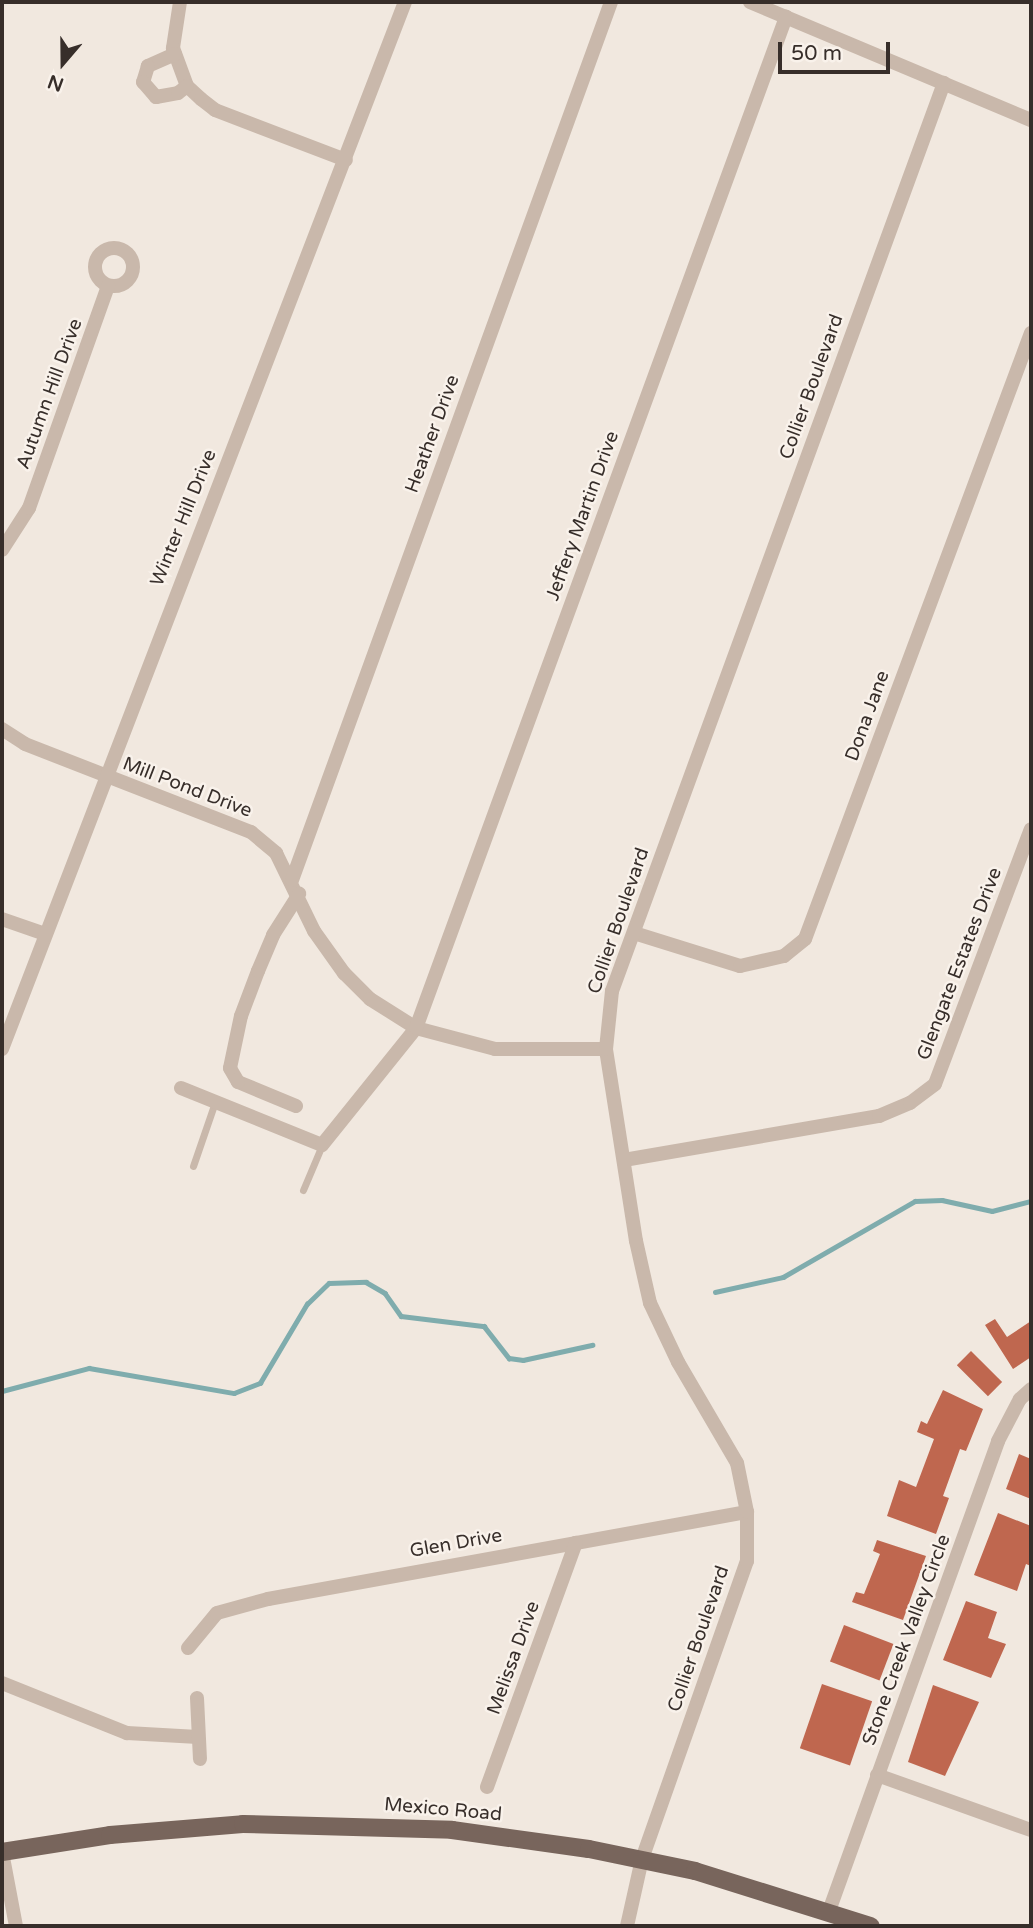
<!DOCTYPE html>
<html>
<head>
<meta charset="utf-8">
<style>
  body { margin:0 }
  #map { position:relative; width:1033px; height:1928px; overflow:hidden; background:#f1e8df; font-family:"Varela Round",sans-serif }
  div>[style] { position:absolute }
  .stream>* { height:4.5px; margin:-2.25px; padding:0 2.25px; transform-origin:2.25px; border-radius:2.25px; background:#7facad }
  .building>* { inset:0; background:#bf674f; transform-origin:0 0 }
  .service>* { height:7px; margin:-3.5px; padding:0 3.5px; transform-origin:3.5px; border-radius:3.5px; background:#c9b8ab }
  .minor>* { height:14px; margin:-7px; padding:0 7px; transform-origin:7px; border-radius:7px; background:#c9b8ab }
  .minor>.ring { margin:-7px; padding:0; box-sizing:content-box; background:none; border:14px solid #c9b8ab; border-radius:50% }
  .primary>* { height:18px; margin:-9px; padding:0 9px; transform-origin:9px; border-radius:9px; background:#78655c }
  span { translate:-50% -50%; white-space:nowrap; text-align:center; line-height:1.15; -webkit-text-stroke:5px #f9f2eb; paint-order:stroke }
  .street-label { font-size:19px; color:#372e2a }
  .frame { position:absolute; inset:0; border:4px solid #372e2a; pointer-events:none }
  .north { position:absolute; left:28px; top:28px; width:70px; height:70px; -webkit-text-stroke:5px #f9f2eb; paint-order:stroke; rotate:200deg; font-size:19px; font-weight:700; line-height:28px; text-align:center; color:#372e2a }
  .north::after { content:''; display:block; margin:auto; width:24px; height:32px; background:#372e2a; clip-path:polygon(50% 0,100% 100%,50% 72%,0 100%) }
  .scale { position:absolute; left:778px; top:42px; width:112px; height:32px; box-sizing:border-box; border:4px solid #372e2a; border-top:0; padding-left:9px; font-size:21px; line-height:24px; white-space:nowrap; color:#372e2a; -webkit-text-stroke:5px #f9f2eb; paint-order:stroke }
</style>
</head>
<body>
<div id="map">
  <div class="stream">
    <i style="left:715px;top:1292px;width:70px;rotate:-12.4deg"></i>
    <i style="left:783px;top:1277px;width:152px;rotate:-29.9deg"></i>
    <i style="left:915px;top:1201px;width:27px;rotate:-2deg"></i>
    <i style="left:942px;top:1200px;width:51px;rotate:12.4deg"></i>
    <i style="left:992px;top:1211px;width:40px;rotate:-14.4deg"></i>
    <i style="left:2px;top:1391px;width:90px;rotate:-14.8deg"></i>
    <i style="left:89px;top:1368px;width:147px;rotate:9.8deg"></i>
    <i style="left:234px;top:1393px;width:28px;rotate:-21deg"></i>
    <i style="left:260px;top:1383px;width:92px;rotate:-59.3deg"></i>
    <i style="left:307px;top:1304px;width:30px;rotate:-44deg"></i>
    <i style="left:329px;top:1283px;width:37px;rotate:-2deg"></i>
    <i style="left:366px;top:1282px;width:22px;rotate:30deg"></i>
    <i style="left:385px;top:1293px;width:28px;rotate:55deg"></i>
    <i style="left:401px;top:1316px;width:84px;rotate:6.9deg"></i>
    <i style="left:484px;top:1326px;width:41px;rotate:52deg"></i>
    <i style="left:509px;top:1358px;width:14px;rotate:8deg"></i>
    <i style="left:523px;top:1360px;width:71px;rotate:-12.3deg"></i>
  </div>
  <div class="building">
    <i style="clip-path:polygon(995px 1319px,1007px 1337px,1031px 1321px,1031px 1357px,1013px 1369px,985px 1325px)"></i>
    <i style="left:971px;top:1351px;width:44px;height:20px;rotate:45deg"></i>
    <i style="clip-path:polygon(943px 1390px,983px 1409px,966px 1451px,960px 1449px,943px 1496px,949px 1498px,936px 1534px,887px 1516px,899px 1480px,916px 1487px,934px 1439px,917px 1432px,921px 1421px,927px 1424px)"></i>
    <i style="clip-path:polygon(1019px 1454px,1031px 1459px,1031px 1499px,1006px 1489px)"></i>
    <i style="clip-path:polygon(998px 1513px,1031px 1526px,1031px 1566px,1026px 1564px,1017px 1591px,974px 1575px)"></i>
    <i style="clip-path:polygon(877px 1540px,926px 1556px,903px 1620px,852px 1602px,856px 1592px,864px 1594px,880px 1554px,873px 1551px)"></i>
    <i style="clip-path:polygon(966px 1601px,997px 1612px,988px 1638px,1006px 1644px,991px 1678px,943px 1660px)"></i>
    <i style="left:844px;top:1625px;width:53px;height:39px;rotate:21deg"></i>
    <i style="left:822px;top:1684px;width:53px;height:68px;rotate:19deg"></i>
    <i style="clip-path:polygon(933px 1685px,979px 1702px,945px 1776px,908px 1762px)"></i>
  </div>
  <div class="service">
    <i style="left:193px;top:1166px;width:68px;rotate:-71deg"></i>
    <i style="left:303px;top:1190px;width:49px;rotate:-67.1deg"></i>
  </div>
  <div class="minor">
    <i style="left:180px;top:2px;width:47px;rotate:98.7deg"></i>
    <i style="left:173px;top:48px;width:40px;rotate:69.8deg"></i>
    <i style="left:187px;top:86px;width:19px;rotate:43deg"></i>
    <i style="left:201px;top:99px;width:18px;rotate:38deg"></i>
    <i style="left:215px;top:110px;width:140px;rotate:20.9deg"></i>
    <i style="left:750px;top:2px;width:305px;rotate:22.8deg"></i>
    <i style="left:175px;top:54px;width:30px;rotate:156deg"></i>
    <i style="left:148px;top:66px;width:17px;rotate:107deg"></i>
    <i style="left:143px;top:82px;width:20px;rotate:49deg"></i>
    <i style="left:156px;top:97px;width:22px;rotate:-10deg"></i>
    <i style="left:178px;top:93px;width:11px;rotate:-38deg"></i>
    <i class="ring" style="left:95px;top:248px;width:24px;height:24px"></i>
    <i style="left:2px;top:550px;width:50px;rotate:-57.3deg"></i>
    <i style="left:29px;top:508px;width:236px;rotate:-70.4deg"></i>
    <i style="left:2px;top:729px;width:27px;rotate:33deg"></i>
    <i style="left:25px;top:744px;width:243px;rotate:21.3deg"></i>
    <i style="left:251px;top:832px;width:33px;rotate:40deg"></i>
    <i style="left:276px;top:853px;width:87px;rotate:64deg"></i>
    <i style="left:314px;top:931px;width:52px;rotate:54.5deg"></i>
    <i style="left:344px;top:973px;width:37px;rotate:45deg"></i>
    <i style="left:370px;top:999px;width:54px;rotate:32.2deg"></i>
    <i style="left:416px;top:1028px;width:82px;rotate:14.9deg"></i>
    <i style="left:495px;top:1049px;width:111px"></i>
    <i style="left:292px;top:880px;width:934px;rotate:-70.03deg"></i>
    <i style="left:2px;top:919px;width:46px;rotate:19.2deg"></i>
    <i style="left:634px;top:933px;width:111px;rotate:17.3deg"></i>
    <i style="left:740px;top:966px;width:45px;rotate:-12.8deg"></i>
    <i style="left:784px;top:956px;width:27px;rotate:-39deg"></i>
    <i style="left:805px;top:939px;width:647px;rotate:-69.55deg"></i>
    <i style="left:2px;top:1049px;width:1122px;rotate:-68.95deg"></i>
    <i style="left:181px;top:1088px;width:152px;rotate:22deg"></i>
    <i style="left:322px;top:1145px;width:150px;rotate:-51.2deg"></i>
    <i style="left:416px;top:1028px;width:1077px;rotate:-69.9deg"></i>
    <i style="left:296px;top:1106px;width:63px;rotate:-157.5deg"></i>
    <i style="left:238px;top:1082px;width:16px;rotate:-120deg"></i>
    <i style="left:230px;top:1068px;width:53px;rotate:-78.1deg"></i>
    <i style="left:241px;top:1016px;width:48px;rotate:-69.3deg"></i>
    <i style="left:258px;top:971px;width:39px;rotate:-67deg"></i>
    <i style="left:273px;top:935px;width:49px;rotate:-57.6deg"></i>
    <i style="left:624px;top:1160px;width:259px;rotate:-9.8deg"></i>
    <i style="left:879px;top:1116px;width:34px;rotate:-23deg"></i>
    <i style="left:910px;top:1103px;width:31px;rotate:-37deg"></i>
    <i style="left:935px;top:1084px;width:272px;rotate:-69.4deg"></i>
    <i style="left:188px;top:1648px;width:45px;rotate:-50.4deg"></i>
    <i style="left:217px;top:1613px;width:53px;rotate:-15.4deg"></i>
    <i style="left:268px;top:1599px;width:487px;rotate:-10.3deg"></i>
    <i style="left:2px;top:1683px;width:135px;rotate:21.8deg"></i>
    <i style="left:127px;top:1733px;width:71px;rotate:3.2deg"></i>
    <i style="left:197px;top:1698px;width:61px;rotate:87.2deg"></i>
    <i style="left:877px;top:1775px;width:164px;rotate:19.7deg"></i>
    <i style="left:487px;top:1787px;width:260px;rotate:-70deg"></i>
    <i style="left:2px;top:1852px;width:75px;rotate:79.3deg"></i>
    <i style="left:829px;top:1911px;width:499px;rotate:-70.2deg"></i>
    <i style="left:998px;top:1441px;width:47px;rotate:-62.4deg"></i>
    <i style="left:1020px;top:1399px;width:15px;rotate:-42deg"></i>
    <i style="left:627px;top:1926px;width:69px;rotate:-77.4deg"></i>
    <i style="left:642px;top:1859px;width:316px;rotate:-70.6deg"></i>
    <i style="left:747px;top:1561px;width:49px;rotate:-90deg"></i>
    <i style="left:747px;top:1512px;width:50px;rotate:-101.5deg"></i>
    <i style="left:737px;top:1463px;width:117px;rotate:-120.3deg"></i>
    <i style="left:678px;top:1362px;width:65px;rotate:-115.4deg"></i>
    <i style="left:650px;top:1303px;width:64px;rotate:-102.7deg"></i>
    <i style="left:636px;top:1241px;width:194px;rotate:-98.9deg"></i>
    <i style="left:606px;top:1049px;width:58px;rotate:-84.1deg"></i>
    <i style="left:612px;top:991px;width:967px;rotate:-69.92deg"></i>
  </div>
  <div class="primary">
    <i style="left:2px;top:1852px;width:109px;rotate:-8.9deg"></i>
    <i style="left:110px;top:1835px;width:133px;rotate:-4.7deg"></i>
    <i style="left:243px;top:1824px;width:209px;rotate:1.6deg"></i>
    <i style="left:452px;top:1830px;width:138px;rotate:7.9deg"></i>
    <i style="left:589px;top:1849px;width:108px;rotate:11.7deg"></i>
    <i style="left:695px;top:1871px;width:184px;rotate:17.4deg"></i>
  </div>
  <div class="street-label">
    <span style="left:812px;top:387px;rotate:-70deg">Collier Boulevard</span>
    <span style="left:50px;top:394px;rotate:-70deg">Autumn Hill Drive</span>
    <span style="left:433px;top:434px;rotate:-70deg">Heather Drive</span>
    <span style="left:583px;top:516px;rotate:-70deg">Jeffery Martin Drive</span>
    <span style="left:184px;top:518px;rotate:-68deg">Winter Hill Drive</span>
    <span style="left:868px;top:716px;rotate:-70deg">Dona Jane</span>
    <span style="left:187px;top:788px;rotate:21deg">Mill Pond Drive</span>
    <span style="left:619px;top:921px;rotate:-71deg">Collier Boulevard</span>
    <span style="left:960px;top:964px;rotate:-69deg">Glengate Estates Drive</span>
    <span style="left:456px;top:1544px;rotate:-10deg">Glen Drive</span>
    <span style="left:699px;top:1639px;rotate:-71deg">Collier Boulevard</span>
    <span style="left:907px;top:1640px;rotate:-70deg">Stone Creek Valley Circle</span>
    <span style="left:514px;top:1658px;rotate:-70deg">Melissa Drive</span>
    <span style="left:443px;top:1810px;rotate:5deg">Mexico Road</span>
  </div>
  <div class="frame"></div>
  <div class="north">N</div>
  <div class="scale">50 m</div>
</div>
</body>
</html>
